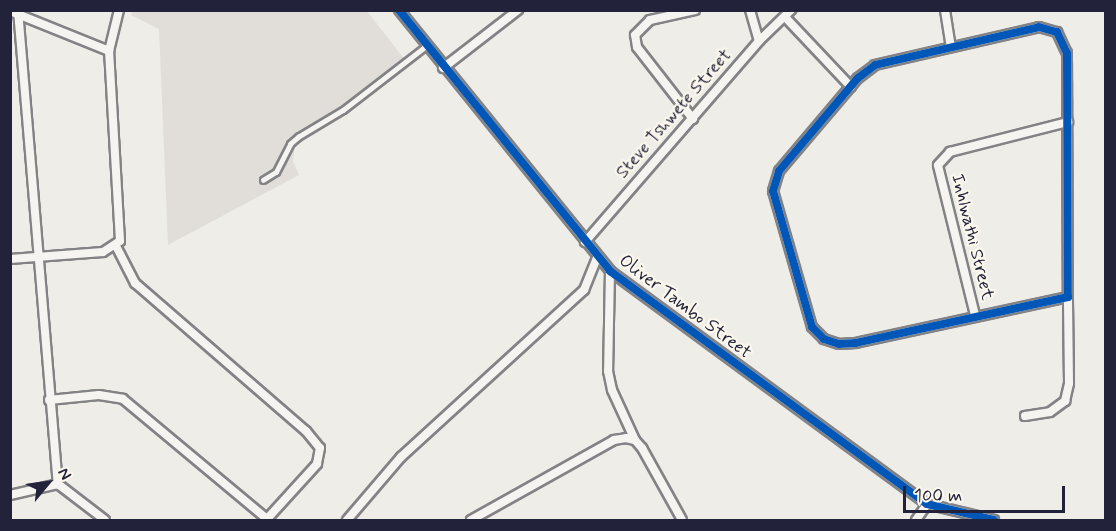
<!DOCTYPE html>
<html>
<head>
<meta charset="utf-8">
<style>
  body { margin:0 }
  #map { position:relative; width:1116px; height:531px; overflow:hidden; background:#efede8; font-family:Mynerve,sans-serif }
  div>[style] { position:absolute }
  .built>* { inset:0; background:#e1ded9 }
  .roads { filter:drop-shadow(2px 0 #838284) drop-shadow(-2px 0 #838284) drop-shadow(0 2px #838284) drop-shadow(0 -2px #838284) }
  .service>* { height:4.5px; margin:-2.25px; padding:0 2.25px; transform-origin:2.25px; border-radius:2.25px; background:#f5f4f0 }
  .minor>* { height:8px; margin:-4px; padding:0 4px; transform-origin:4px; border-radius:4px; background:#f5f4f0 }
  .cycleway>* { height:8px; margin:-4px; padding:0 4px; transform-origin:4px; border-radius:4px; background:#0057b8 }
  span { translate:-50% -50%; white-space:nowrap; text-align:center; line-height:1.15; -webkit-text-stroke:4.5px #fbf7ec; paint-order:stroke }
  .street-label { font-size:18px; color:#22223b }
  .frame { position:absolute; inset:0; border:12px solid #22223b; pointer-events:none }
  .north { position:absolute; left:18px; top:453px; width:60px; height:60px; -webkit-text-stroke:4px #fbf7ec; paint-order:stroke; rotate:61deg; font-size:16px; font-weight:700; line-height:24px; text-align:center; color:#22223b }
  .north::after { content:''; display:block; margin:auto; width:21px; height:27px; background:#22223b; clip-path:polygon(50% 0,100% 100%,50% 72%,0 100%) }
  .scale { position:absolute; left:903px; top:486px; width:162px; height:27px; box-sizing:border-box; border:3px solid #22223b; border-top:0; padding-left:8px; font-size:18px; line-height:21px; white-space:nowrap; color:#22223b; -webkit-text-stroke:4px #fbf7ec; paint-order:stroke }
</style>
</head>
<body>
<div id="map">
  <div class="built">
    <i style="clip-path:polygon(133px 10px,367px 11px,409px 65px,346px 115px,295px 146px,293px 161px,299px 175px,168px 245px,159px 29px,131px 15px)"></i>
  </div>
  <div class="roads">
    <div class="service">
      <i style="left:263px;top:180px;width:15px;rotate:-32deg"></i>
      <i style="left:276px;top:172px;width:31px;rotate:-63deg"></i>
      <i style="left:290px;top:144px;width:11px;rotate:-41deg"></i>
      <i style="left:298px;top:137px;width:52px;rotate:-31deg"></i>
      <i style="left:343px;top:110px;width:105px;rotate:-37.6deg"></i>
    </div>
    <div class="minor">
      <i style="left:18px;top:10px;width:476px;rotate:85.2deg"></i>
      <i style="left:399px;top:10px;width:336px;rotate:51deg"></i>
      <i style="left:610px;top:271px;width:393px;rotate:36.3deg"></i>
      <i style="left:927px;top:504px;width:69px;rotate:13.4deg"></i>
      <i style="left:750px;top:10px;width:32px;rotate:74deg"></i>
      <i style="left:945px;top:10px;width:36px;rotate:81deg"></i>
      <i style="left:10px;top:11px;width:107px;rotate:22deg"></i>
      <i style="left:785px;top:17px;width:96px;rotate:46.7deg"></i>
      <i style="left:1039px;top:27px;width:19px;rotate:16deg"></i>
      <i style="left:1057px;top:32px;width:23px;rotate:65deg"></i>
      <i style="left:1067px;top:53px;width:244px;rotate:89.8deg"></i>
      <i style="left:1068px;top:297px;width:217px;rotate:167.8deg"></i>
      <i style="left:856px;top:343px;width:17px;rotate:177deg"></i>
      <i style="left:839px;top:344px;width:16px;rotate:-162deg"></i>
      <i style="left:824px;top:339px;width:17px;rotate:-135deg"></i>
      <i style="left:812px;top:327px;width:141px;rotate:-106deg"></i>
      <i style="left:773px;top:191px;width:21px;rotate:-73deg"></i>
      <i style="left:779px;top:171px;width:122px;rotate:-49.7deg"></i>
      <i style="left:858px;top:78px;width:21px;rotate:-37deg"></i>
      <i style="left:875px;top:65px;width:168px;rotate:-13deg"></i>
      <i style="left:443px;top:68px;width:95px;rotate:-37.7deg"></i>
      <i style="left:693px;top:119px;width:91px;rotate:-127.9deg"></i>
      <i style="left:637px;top:47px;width:12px;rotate:-99deg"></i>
      <i style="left:635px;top:35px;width:21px;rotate:-45deg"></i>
      <i style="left:650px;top:20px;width:46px;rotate:-12.5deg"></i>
      <i style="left:585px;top:242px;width:266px;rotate:-49.1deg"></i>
      <i style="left:759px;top:41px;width:45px;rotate:-44.1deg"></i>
      <i style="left:116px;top:246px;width:42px;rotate:62.8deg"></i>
      <i style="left:135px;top:283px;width:226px;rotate:40.9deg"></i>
      <i style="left:306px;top:431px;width:22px;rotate:51deg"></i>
      <i style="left:320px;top:448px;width:16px;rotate:101deg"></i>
      <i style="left:317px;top:464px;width:76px;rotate:132.3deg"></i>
      <i style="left:10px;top:259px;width:93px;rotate:-4.3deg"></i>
      <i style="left:103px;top:252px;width:20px;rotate:-33deg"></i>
      <i style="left:120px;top:241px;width:190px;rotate:-93.3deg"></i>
      <i style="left:109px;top:51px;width:42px;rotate:-76.3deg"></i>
      <i style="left:610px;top:271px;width:100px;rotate:91.1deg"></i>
      <i style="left:608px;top:371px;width:19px;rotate:78deg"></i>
      <i style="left:612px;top:390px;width:55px;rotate:65.3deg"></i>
      <i style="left:975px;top:315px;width:154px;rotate:-103.9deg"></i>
      <i style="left:938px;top:165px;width:18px;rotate:-47deg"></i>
      <i style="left:950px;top:152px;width:122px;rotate:-14.3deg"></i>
      <i style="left:49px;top:400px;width:50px;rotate:-5.7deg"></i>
      <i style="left:99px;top:395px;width:24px;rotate:9deg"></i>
      <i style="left:123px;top:399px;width:189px;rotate:39.8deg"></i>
      <i style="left:1025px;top:416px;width:25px;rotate:-9deg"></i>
      <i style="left:1050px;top:412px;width:19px;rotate:-36deg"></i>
      <i style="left:1065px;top:401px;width:18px;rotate:-77deg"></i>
      <i style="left:1069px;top:383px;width:86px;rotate:-90.7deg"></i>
      <i style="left:58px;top:484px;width:59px;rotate:37.5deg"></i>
      <i style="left:10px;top:495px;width:49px;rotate:-12.9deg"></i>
      <i style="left:347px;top:520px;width:83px;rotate:-49.4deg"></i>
      <i style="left:401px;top:457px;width:248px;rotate:-42.4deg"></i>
      <i style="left:584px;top:290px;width:35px;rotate:-68deg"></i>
      <i style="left:471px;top:520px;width:164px;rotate:-29.2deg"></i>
      <i style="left:614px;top:440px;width:12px;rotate:-9deg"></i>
      <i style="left:626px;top:438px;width:9px;rotate:13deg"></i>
      <i style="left:635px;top:440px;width:11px;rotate:49deg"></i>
      <i style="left:642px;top:448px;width:82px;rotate:60.9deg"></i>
      <i style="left:916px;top:520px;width:19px;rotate:-55deg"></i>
    </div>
  </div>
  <div class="cycleway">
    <i style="left:399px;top:10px;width:336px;rotate:51deg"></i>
    <i style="left:610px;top:271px;width:393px;rotate:36.3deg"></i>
    <i style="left:927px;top:504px;width:69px;rotate:13.4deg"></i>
    <i style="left:1039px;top:27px;width:19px;rotate:16deg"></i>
    <i style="left:1057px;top:32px;width:23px;rotate:65deg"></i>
    <i style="left:1067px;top:53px;width:244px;rotate:89.8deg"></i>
    <i style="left:1068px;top:297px;width:217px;rotate:167.8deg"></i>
    <i style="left:856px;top:343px;width:17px;rotate:177deg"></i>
    <i style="left:839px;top:344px;width:16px;rotate:-162deg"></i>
    <i style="left:824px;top:339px;width:17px;rotate:-135deg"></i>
    <i style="left:812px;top:327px;width:141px;rotate:-106deg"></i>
    <i style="left:773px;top:191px;width:21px;rotate:-73deg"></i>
    <i style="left:779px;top:171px;width:122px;rotate:-49.7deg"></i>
    <i style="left:858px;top:78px;width:21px;rotate:-37deg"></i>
    <i style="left:875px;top:65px;width:168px;rotate:-13deg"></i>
  </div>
  <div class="street-label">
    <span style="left:674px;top:114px;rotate:-49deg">Steve Tshwete Street</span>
    <span style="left:972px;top:237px;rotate:76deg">Inhlwathi Street</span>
    <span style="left:685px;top:307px;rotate:37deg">Oliver Tambo Street</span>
  </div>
  <div class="frame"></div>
  <div class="north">N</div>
  <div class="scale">100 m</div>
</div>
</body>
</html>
